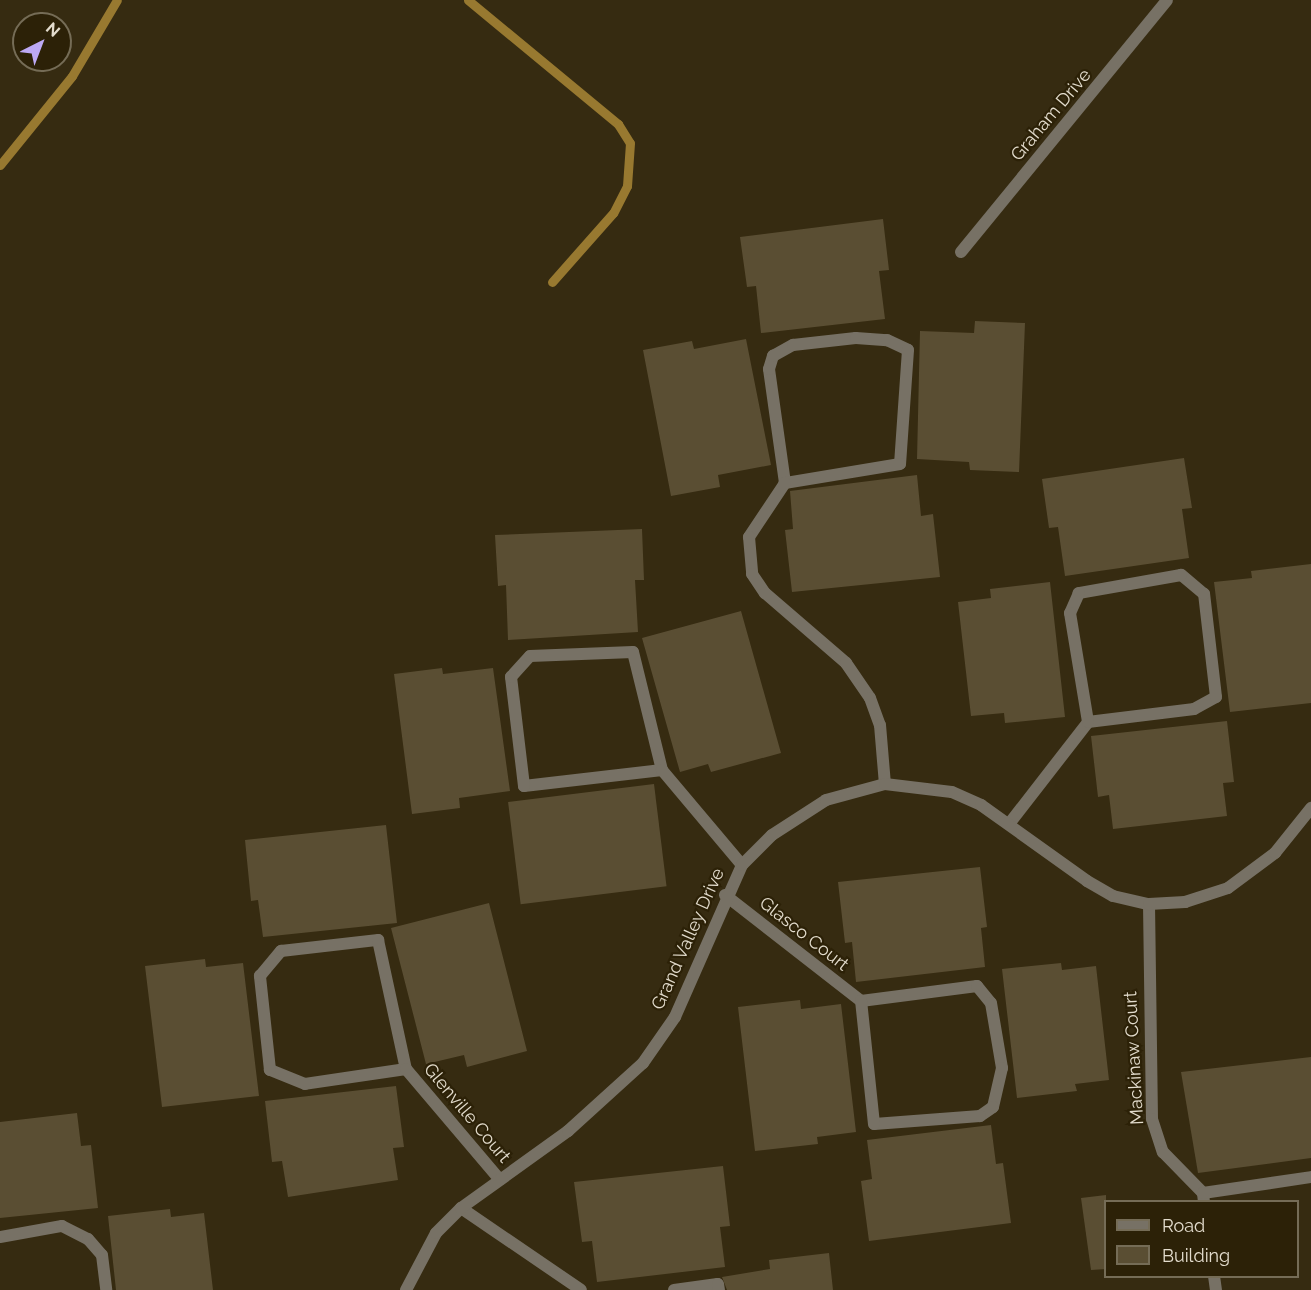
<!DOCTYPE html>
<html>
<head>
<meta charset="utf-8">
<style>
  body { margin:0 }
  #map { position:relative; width:1311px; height:1290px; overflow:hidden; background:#362b11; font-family:Raleway,sans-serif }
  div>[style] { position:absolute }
  .stream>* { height:9px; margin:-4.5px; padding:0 4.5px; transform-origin:4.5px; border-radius:4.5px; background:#987930 }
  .building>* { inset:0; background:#5a4e33; transform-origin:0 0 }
  .minor>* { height:12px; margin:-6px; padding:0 6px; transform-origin:6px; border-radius:6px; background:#777165 }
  span { translate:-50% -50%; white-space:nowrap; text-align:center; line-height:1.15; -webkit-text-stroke:4.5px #2c2107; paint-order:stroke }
  .street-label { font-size:18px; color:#e3dccd }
  .legend { position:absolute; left:1104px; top:1200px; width:195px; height:78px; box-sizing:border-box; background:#2c2107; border:2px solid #756c56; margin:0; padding:8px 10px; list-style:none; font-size:18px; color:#e3dccd }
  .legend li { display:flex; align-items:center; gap:12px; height:30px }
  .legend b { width:30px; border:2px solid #756c56 }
  .north { position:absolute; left:12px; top:12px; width:60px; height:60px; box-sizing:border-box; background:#2c2107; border:2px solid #756c56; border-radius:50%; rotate:42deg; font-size:16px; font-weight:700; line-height:24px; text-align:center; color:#e3dccd }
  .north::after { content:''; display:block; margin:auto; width:21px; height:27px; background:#bda9f5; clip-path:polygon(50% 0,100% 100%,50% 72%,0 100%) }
</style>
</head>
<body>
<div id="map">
  <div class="stream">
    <i style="left:468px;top:0;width:195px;rotate:39.6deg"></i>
    <i style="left:618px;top:124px;width:22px;rotate:58deg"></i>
    <i style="left:630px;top:143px;width:43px;rotate:94deg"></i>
    <i style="left:627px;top:186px;width:30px;rotate:117deg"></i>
    <i style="left:613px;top:213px;width:92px;rotate:131.5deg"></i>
    <i style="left:0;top:165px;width:114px;rotate:-51deg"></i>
    <i style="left:72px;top:76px;width:88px;rotate:-59.4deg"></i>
  </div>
  <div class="building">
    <i style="clip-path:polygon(883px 219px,889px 270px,879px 271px,885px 319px,761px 333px,756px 286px,747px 287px,740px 237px)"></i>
    <i style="clip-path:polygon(975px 321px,1025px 323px,1019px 472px,970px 470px,969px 462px,917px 459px,920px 331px,974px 333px)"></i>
    <i style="clip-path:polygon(746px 339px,771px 465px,718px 475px,720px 487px,671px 496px,643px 350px,692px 341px,694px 349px)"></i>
    <i style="clip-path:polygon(1184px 458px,1192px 508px,1182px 509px,1189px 558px,1065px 576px,1058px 527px,1049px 528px,1042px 479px)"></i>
    <i style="clip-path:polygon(917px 475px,921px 516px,933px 514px,940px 577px,792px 592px,785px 530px,793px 529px,790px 491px)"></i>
    <i style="clip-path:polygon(642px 529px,644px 580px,635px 580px,638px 632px,508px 640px,506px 585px,498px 586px,495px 535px)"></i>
    <i style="clip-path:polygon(1311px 564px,1311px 703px,1230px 712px,1214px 582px,1252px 578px,1251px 571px)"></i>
    <i style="clip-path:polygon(1050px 582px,1065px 717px,1005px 723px,1004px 713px,971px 716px,958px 602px,991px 598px,990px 589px)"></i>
    <i style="clip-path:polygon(741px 611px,781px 753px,711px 772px,708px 764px,680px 772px,642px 638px)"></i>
    <i style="clip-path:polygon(442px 668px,443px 674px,493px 668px,510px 791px,459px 798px,460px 808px,412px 814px,394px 674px)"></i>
    <i style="clip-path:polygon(1227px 721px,1234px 782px,1223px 783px,1227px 816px,1113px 829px,1109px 795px,1098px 797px,1091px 736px)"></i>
    <i style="left:654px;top:784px;width:103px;height:147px;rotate:83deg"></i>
    <i style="clip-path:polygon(386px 825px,397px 923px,263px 937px,258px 900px,251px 901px,245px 840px)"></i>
    <i style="clip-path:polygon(980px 867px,987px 927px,981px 928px,985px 967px,856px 982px,852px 942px,845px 943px,838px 882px)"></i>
    <i style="clip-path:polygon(489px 903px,527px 1051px,467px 1067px,464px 1055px,426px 1064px,391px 928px)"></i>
    <i style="clip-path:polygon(205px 959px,206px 967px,243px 963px,259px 1096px,162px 1107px,145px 966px)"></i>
    <i style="clip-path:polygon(1061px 963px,1062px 970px,1096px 966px,1109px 1080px,1075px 1084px,1077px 1091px,1017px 1098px,1002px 969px)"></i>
    <i style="clip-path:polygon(800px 1000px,801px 1009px,841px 1004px,856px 1132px,817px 1137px,818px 1144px,755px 1151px,738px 1007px)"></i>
    <i style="clip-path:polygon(1311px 1057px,1311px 1158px,1198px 1173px,1181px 1072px)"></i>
    <i style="clip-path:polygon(396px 1086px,404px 1147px,393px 1148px,398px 1180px,288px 1197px,282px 1161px,272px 1162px,265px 1101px)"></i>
    <i style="clip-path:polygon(77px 1113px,81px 1146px,91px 1145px,98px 1208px,0 1218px,0 1122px)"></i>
    <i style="clip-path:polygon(991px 1125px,996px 1164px,1003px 1163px,1011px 1223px,869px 1241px,861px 1181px,872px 1179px,867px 1140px)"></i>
    <i style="clip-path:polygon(723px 1166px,730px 1226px,720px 1227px,725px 1267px,597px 1282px,592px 1241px,582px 1242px,574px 1182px)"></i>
    <i style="clip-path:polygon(1106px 1195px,1106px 1269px,1091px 1270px,1081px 1198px)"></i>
    <i style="clip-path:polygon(170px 1209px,171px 1217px,204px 1213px,213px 1290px,116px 1290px,108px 1216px)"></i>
    <i style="clip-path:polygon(829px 1253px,833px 1290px,727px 1290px,722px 1277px,770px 1269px,769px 1260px)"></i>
  </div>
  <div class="minor">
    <i style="left:961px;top:252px;width:325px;rotate:-50.7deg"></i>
    <i style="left:785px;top:483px;width:115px;rotate:-98deg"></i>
    <i style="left:769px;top:369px;width:14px;rotate:-73deg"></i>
    <i style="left:773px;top:356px;width:23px;rotate:-29deg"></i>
    <i style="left:793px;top:345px;width:63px;rotate:-6.3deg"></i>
    <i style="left:856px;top:338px;width:31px;rotate:4deg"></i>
    <i style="left:887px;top:340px;width:23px;rotate:25deg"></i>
    <i style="left:908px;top:350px;width:114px;rotate:94deg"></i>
    <i style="left:900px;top:464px;width:117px;rotate:170.6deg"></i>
    <i style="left:785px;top:483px;width:65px;rotate:123.7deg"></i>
    <i style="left:749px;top:537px;width:37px;rotate:85deg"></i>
    <i style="left:752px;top:574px;width:23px;rotate:56deg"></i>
    <i style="left:765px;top:593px;width:107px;rotate:40.8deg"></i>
    <i style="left:846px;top:663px;width:42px;rotate:55.6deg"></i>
    <i style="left:870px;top:698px;width:29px;rotate:70deg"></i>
    <i style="left:880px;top:725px;width:59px;rotate:85.2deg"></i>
    <i style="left:662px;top:770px;width:139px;rotate:173.4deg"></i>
    <i style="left:524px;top:786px;width:110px;rotate:-96.8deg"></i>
    <i style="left:511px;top:677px;width:28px;rotate:-48deg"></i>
    <i style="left:530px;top:656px;width:103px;rotate:-2.2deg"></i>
    <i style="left:633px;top:652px;width:122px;rotate:76.2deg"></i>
    <i style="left:662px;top:770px;width:124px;rotate:49.9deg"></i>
    <i style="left:1009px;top:824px;width:129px;rotate:-52.2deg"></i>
    <i style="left:1088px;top:722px;width:107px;rotate:-7deg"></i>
    <i style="left:1194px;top:709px;width:25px;rotate:-29deg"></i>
    <i style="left:1216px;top:697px;width:104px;rotate:-96.6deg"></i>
    <i style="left:1204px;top:594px;width:30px;rotate:-140deg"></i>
    <i style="left:1181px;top:575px;width:104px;rotate:170deg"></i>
    <i style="left:1079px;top:593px;width:22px;rotate:114deg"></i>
    <i style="left:1070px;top:613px;width:110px;rotate:80.6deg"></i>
    <i style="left:725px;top:895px;width:172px;rotate:37.9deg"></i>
    <i style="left:861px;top:1001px;width:117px;rotate:-7.4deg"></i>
    <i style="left:977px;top:986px;width:22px;rotate:51deg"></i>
    <i style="left:991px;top:1003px;width:66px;rotate:80.4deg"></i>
    <i style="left:1002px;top:1068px;width:40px;rotate:103deg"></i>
    <i style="left:993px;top:1107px;width:16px;rotate:145deg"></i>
    <i style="left:980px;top:1116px;width:106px;rotate:175.7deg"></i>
    <i style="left:874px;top:1124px;width:124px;rotate:-96deg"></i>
    <i style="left:1149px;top:904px;width:215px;rotate:89.2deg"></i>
    <i style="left:1152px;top:1119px;width:35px;rotate:72deg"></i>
    <i style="left:1163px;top:1152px;width:57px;rotate:45.7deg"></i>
    <i style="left:1203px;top:1193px;width:9px;rotate:84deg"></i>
    <i style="left:406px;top:1069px;width:102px;rotate:171.6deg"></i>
    <i style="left:305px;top:1084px;width:38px;rotate:-158deg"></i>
    <i style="left:270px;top:1070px;width:95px;rotate:-96.1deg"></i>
    <i style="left:260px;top:976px;width:33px;rotate:-50deg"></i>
    <i style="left:281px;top:951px;width:98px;rotate:-6.5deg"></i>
    <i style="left:378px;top:940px;width:132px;rotate:77.8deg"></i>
    <i style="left:406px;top:1069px;width:145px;rotate:49.7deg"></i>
    <i style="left:1203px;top:1193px;width:109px;rotate:-8.4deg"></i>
    <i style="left:461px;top:1208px;width:145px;rotate:34.3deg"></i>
    <i style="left:0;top:1237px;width:63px;rotate:-10.1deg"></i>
    <i style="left:62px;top:1226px;width:29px;rotate:27deg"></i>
    <i style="left:88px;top:1239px;width:21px;rotate:49deg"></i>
    <i style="left:102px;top:1255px;width:35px;rotate:83deg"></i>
    <i style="left:1214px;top:1276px;width:14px;rotate:82deg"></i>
    <i style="left:406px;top:1290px;width:64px;rotate:-62.2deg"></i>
    <i style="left:436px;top:1233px;width:35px;rotate:-45deg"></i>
    <i style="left:461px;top:1208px;width:132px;rotate:-35.7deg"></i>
    <i style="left:568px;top:1131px;width:101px;rotate:-42.2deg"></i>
    <i style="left:643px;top:1063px;width:56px;rotate:-55.2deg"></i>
    <i style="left:675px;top:1017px;width:166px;rotate:-66.2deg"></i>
    <i style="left:742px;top:865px;width:42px;rotate:-45deg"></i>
    <i style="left:772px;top:835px;width:64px;rotate:-32.9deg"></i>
    <i style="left:826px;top:800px;width:61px;rotate:-15.2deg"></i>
    <i style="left:885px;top:784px;width:67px;rotate:6.8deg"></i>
    <i style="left:952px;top:792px;width:32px;rotate:24deg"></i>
    <i style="left:981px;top:805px;width:130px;rotate:35.6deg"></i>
    <i style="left:1087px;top:881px;width:30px;rotate:30deg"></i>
    <i style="left:1113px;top:896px;width:37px;rotate:13deg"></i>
    <i style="left:1149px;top:904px;width:36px;rotate:-3deg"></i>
    <i style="left:1185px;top:902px;width:45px;rotate:-18deg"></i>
    <i style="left:1228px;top:888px;width:59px;rotate:-36.7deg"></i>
    <i style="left:1275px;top:853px;width:58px;rotate:-51.3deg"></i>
    <i style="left:674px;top:1290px;width:44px;rotate:-7.8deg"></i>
    <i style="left:718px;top:1284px;width:6px;rotate:81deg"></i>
  </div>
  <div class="street-label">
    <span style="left:1051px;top:115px;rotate:-50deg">Graham Drive</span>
    <span style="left:804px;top:934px;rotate:38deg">Glasco Court</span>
    <span style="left:688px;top:939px;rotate:-66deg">Grand Valley Drive</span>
    <span style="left:1134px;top:1058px;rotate:-93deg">Mackinaw Court</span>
    <span style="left:467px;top:1113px;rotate:50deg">Glenville Court</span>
  </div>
  <ul class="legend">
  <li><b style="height:8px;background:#777165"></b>Road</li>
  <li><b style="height:16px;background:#5a4e33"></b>Building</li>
  </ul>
  <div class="north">N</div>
</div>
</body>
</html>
